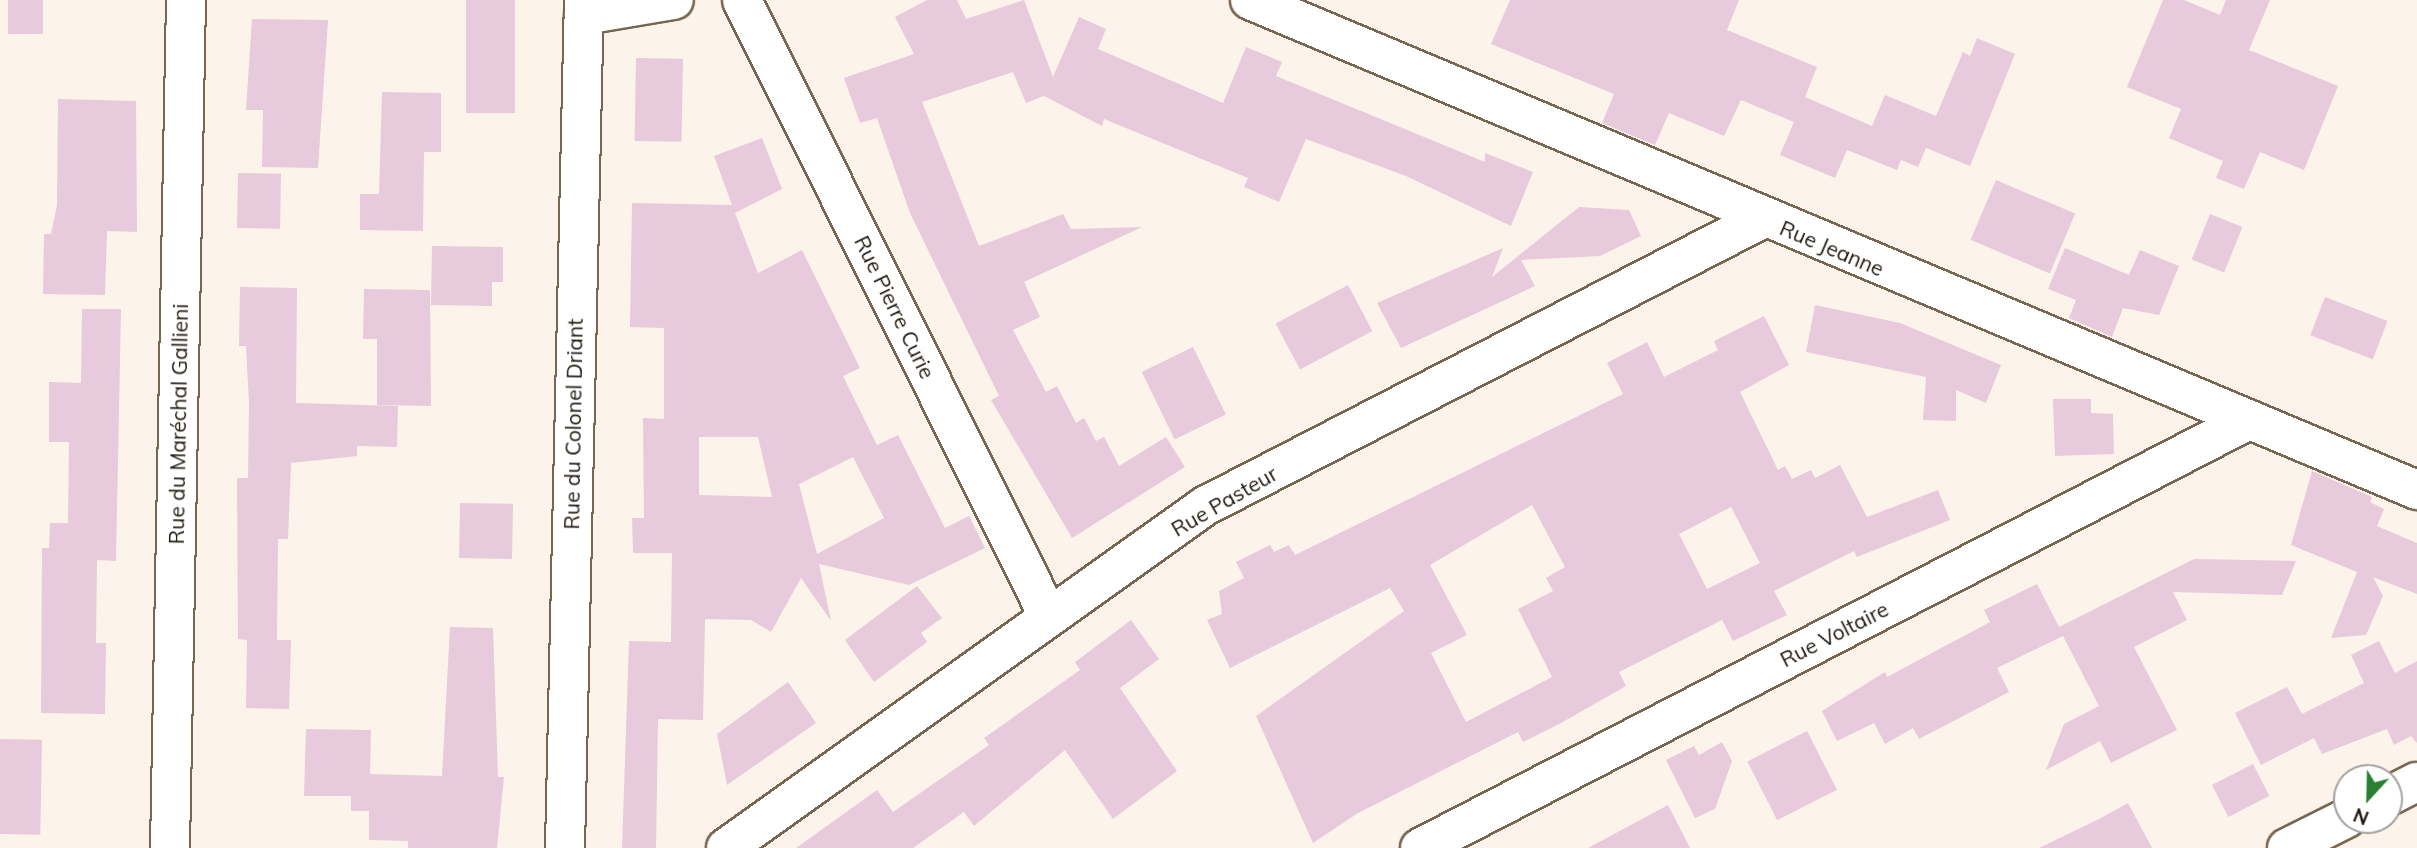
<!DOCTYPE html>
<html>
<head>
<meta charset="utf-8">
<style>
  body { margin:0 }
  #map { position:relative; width:2417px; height:848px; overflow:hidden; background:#fcf4ea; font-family:Mulish,sans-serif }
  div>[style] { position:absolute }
  .building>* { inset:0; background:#e7cadb; transform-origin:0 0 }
  .roads { filter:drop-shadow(2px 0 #786650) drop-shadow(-2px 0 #786650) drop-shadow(0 2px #786650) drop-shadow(0 -2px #786650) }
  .minor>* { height:38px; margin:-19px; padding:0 19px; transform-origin:19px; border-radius:19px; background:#fff }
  span { translate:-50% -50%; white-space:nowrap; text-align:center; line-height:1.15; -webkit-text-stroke:5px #fff; paint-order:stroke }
  .street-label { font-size:21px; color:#1e170e }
  .north { position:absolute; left:2333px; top:764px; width:70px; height:70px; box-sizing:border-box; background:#fff; border:2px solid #a5a29f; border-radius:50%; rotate:202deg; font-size:19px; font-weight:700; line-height:28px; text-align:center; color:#1e170e }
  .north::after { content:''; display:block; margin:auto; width:24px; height:32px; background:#278130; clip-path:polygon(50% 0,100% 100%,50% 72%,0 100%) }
</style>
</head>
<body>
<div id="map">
  <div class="building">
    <i style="left:8px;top:0;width:35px;height:34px"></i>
    <i style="left:466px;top:0;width:49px;height:113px"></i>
    <i style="clip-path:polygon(927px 0,957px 0,966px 19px,1024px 0,1053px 77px,1079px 17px,1106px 29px,1098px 49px,1223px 103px,1246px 47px,1282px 62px,1276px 76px,1485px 162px,1485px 153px,1533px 172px,1511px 226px,1406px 176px,1306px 139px,1279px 202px,1244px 187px,1248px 178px,1104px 119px,1102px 126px,1044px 96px,1026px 103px,1013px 72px,922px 102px,979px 246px,1063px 214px,1071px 229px,1142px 227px,1024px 282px,1040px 317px,1013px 330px,1046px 392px,1057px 386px,1076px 423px,1084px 418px,1096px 441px,1104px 437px,1119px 466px,1166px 437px,1185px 467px,1072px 538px,991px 400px,999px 396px,910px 213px,877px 118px,860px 123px,844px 78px,914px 54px,895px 17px)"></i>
    <i style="clip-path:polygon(1510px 0,1739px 0,1727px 30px,1817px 67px,1805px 97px,1872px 126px,1885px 95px,1936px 116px,1963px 52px,1970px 56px,1977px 38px,2015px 54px,1970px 166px,1926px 148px,1918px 167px,1901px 160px,1897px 170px,1847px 150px,1835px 178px,1780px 155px,1794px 122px,1741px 100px,1724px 136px,1669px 113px,1655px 145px,1602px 123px,1614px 94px,1491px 44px)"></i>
    <i style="clip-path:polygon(2163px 0,2184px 0,2220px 15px,2226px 0,2270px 0,2249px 50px,2338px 86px,2304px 170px,2260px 152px,2244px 189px,2216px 178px,2223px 161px,2169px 138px,2181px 109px,2127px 87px)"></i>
    <i style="clip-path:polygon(252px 19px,328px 20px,318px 168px,262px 167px,263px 110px,246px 110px)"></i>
    <i style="left:636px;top:58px;width:47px;height:83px;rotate:1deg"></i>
    <i style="clip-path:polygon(382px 92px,441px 93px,441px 152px,424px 152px,423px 231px,360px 230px,360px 194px,379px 194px)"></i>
    <i style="clip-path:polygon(58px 99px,136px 101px,137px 232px,107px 231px,105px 295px,43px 294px,44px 234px,51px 234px,57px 205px)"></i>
    <i style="clip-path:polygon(evenodd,762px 138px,782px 189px,735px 213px,758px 273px,802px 250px,860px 368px,843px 376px,877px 445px,898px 435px,945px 528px,969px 516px,985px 548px,909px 585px,819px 564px,831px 621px,801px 578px,771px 632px,751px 620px,705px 619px,703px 720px,658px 719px,656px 848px,622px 848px,629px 641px,671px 642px,672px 553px,633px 553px,632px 518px,644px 518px,643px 418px,664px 419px,664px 328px,630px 327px,632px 203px,732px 205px,714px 156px,762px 138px,699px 437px,758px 437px,772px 497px,699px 495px,699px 437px,762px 138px,853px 457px,884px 518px,817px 554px,799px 484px,853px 457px)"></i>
    <i style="left:238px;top:173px;width:43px;height:55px;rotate:1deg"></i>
    <i style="left:1996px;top:180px;width:86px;height:65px;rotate:23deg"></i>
    <i style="clip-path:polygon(1579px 207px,1629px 210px,1641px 236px,1600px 256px,1521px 260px,1535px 286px,1401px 348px,1377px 303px,1503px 248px,1492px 277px)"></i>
    <i style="left:2210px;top:214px;width:35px;height:49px;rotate:22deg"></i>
    <i style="clip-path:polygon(432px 246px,503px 247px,503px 282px,492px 282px,492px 306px,431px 305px)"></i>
    <i style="clip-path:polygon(2065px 248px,2129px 275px,2140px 250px,2179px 266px,2159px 315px,2123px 308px,2112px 337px,2069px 318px,2076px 300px,2048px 289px)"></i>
    <i style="left:1348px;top:285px;width:52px;height:82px;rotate:62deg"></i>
    <i style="clip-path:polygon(240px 287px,297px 288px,296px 403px,398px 406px,397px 447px,357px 446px,357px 456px,291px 463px,288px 539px,278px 539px,277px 640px,291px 640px,289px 709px,246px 708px,247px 640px,238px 639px,237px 478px,248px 478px,249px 403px,246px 346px,239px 346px)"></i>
    <i style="clip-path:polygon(364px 289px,430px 290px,431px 406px,377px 405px,377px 339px,363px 339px)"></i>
    <i style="left:2325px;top:297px;width:67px;height:41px;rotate:21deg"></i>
    <i style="clip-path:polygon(1815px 305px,1900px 323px,2001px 365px,1986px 403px,1956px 390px,1956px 421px,1923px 420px,1926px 377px,1806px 352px)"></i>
    <i style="clip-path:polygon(82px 309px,121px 309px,116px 561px,97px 560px,96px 643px,106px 643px,105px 714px,41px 713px,42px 548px,49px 548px,50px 523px,68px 523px,69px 442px,49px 442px,49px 382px,81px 383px)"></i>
    <i style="clip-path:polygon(evenodd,1764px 316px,1789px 365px,1740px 392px,1778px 470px,1785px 466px,1792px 479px,1811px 470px,1815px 478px,1840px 465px,1867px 517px,1938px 490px,1950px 520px,1857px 557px,1854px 551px,1774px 591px,1787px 615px,1733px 641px,1722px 620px,1619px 672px,1626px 686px,1561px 723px,1523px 742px,1518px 732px,1358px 813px,1313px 843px,1256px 716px,1404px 611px,1390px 588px,1230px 668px,1207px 620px,1222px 614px,1219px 591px,1244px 578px,1236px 562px,1270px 545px,1274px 552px,1289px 545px,1295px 555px,1623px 394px,1607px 363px,1647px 342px,1664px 377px,1718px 350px,1714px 341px,1764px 316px,1532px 505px,1565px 567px,1546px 578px,1553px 591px,1518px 609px,1552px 677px,1466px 722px,1431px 653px,1467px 635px,1430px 565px,1532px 505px,1764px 316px,1731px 507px,1760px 563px,1707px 589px,1679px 534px,1731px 507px)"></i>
    <i style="left:1193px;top:347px;width:75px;height:57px;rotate:64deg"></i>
    <i style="clip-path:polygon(2053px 399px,2091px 399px,2091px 413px,2113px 414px,2114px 454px,2055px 456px)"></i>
    <i style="clip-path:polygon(2312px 471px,2372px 497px,2370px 502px,2384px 509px,2377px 526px,2417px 543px,2417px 594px,2373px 577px,2383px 596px,2366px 635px,2331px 638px,2357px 572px,2291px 545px)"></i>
    <i style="left:460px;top:503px;width:53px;height:55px;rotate:1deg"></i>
    <i style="clip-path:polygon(2194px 559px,2296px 561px,2282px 595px,2173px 592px,2187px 620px,2134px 647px,2177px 730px,2111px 763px,2100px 741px,2046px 770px,2064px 724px,2099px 706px,2063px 636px,1997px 668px,2009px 692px,1919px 739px,1913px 728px,1885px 744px,1874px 723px,1837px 741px,1822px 711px,1885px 672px,1887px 677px,1990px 622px,1984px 610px,2037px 584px,2059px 627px)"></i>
    <i style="clip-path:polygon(917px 586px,942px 618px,921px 633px,927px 642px,874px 682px,845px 640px)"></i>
    <i style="clip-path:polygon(1131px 620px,1159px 659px,1120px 688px,1177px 771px,1113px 819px,1065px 750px,974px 826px,964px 812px,913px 848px,796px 848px,877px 790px,893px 812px,989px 745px,984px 738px,1080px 670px,1075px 662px)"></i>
    <i style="clip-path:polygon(450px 627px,493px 628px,498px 777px,504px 777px,497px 848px,408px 848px,408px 841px,369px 840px,369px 811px,351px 811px,351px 796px,304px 796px,306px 729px,371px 730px,370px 774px,442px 776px)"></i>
    <i style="clip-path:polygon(2379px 641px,2395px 673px,2417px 661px,2417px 743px,2411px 736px,2394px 745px,2387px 729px,2322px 754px,2314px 738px,2261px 765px,2235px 713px,2287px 687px,2302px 714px,2364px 683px,2351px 655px)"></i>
    <i style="clip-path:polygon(788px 682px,816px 723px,727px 785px,717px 734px)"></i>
    <i style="left:1807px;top:731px;width:66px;height:67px;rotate:63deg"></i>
    <i style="left:0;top:739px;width:42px;height:95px;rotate:1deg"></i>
    <i style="clip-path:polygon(1722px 742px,1732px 761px,1715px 809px,1695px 818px,1666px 760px,1694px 746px,1699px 755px)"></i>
    <i style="left:2253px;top:764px;width:36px;height:46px;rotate:63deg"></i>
    <i style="clip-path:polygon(2128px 803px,2152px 848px,2039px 848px,2099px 819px)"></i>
    <i style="clip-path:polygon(1668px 805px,1690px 848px,1588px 848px)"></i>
  </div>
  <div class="roads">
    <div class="minor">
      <i style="left:742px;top:0;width:687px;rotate:63.55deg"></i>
      <i style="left:1250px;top:0;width:1266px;rotate:22.78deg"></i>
      <i style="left:584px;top:15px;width:91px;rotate:-9.5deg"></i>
      <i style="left:2389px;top:796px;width:31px;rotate:-27deg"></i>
      <i style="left:170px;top:848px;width:848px;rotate:-88.92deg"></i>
      <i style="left:565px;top:848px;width:848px;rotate:-88.72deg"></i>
      <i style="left:726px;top:848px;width:589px;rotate:-35.53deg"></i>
      <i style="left:1205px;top:506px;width:627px;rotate:-27.26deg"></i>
      <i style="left:1420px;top:848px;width:931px;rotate:-27.31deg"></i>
      <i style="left:2287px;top:848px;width:67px;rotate:-26.6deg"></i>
    </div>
  </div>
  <div class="street-label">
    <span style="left:1832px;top:248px;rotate:23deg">Rue Jeanne</span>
    <span style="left:895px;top:307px;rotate:64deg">Rue Pierre Curie</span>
    <span style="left:178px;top:424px;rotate:-89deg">Rue du Maréchal Gallieni</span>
    <span style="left:573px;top:424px;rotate:-89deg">Rue du Colonel Driant</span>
    <span style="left:1224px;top:501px;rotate:-30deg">Rue Pasteur</span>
    <span style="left:1834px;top:634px;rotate:-27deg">Rue Voltaire</span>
  </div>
  <div class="north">N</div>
</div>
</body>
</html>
